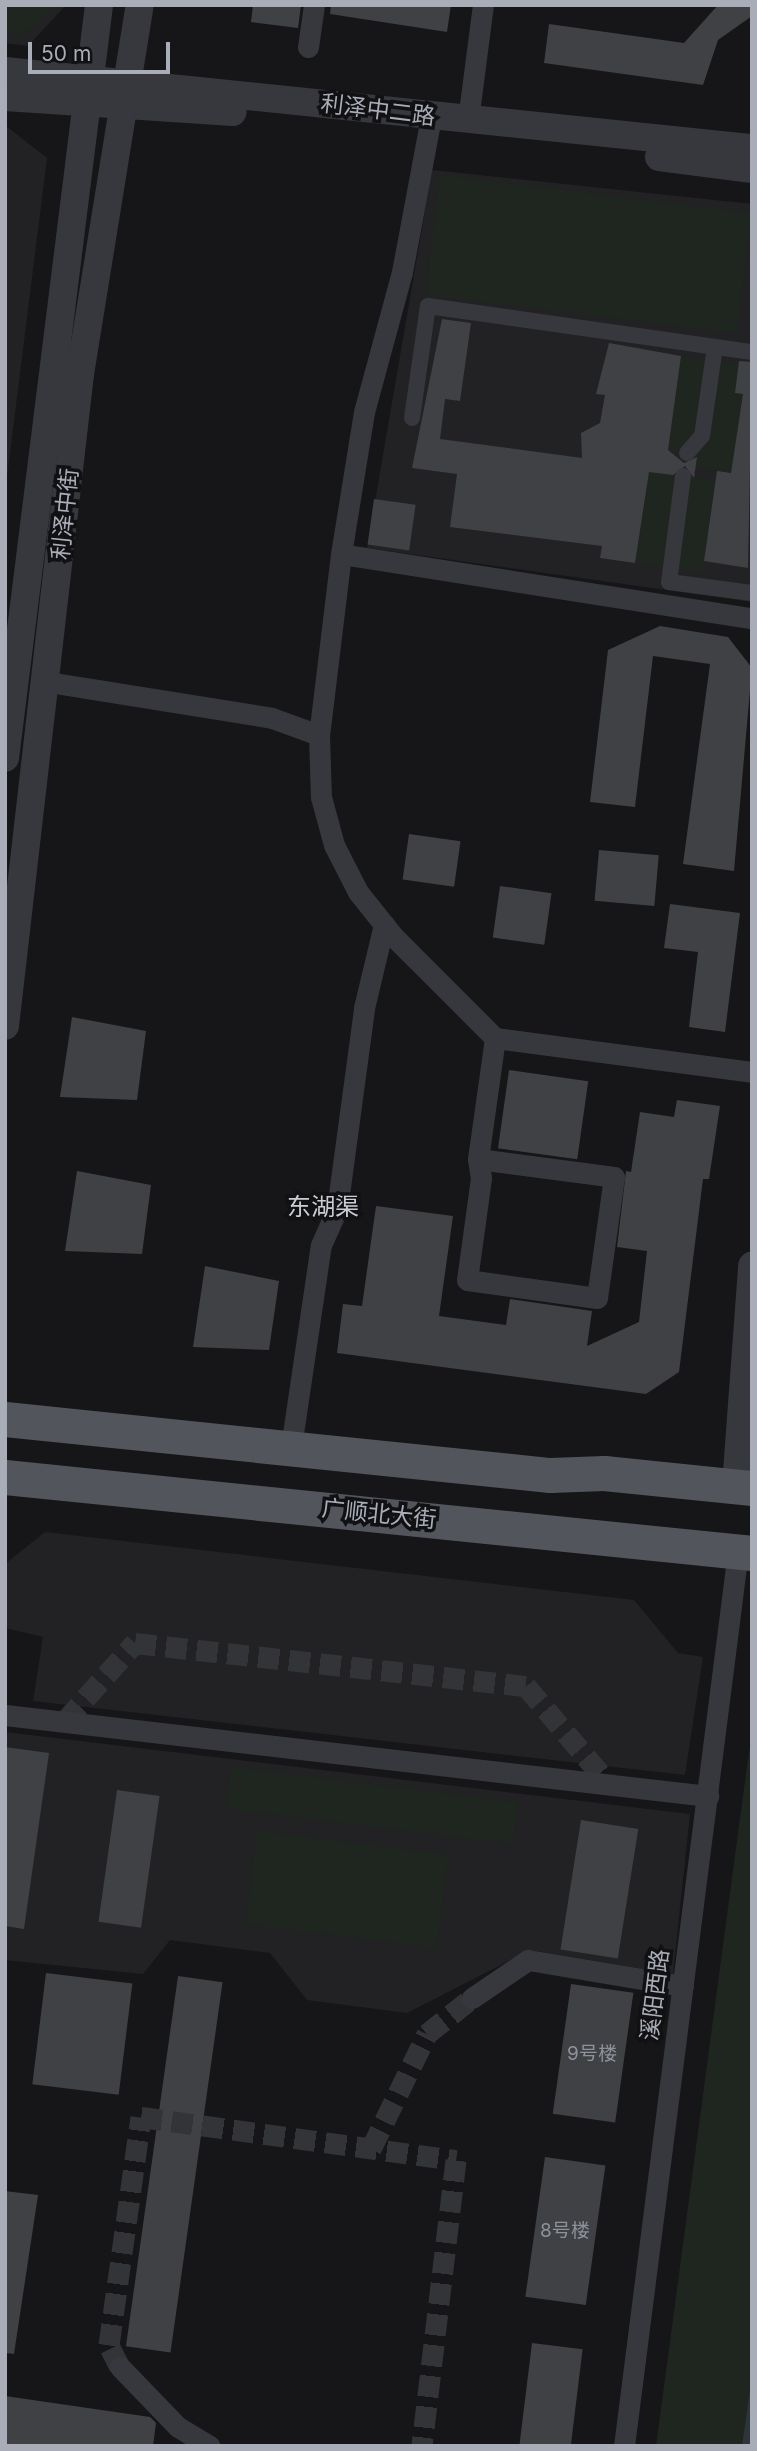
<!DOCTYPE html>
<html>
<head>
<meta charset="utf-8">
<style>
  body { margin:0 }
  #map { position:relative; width:757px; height:2451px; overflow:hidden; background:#161618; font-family:Inter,"Noto Sans SC",sans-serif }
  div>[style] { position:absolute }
  .built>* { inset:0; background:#222225 }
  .green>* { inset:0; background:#1e261f; transform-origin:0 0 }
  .water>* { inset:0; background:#2c353c }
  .building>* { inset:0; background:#404145; transform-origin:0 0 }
  .minor-tunnel>* { height:21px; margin-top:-10.5px; transform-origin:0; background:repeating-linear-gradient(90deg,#333438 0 21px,transparent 0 31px) }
  .pedestrian>* { height:16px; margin:-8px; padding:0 8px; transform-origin:8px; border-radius:8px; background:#37383d }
  .minor>* { height:21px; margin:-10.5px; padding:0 10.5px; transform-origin:10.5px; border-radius:10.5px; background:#37383d }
  .tertiary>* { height:28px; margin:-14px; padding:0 14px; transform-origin:14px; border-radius:14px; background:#37383d }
  .primary>* { height:35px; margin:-17.5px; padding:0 17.5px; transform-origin:17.5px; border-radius:17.5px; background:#53555c }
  span { translate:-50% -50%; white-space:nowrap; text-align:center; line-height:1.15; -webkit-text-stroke:7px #111113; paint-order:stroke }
  .number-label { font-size:19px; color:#8e929b }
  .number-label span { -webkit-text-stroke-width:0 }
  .street-label { font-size:23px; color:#a8adb8 }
  .neighbourhood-label { font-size:24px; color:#c9ccd4 }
  .frame { position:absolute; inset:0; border:7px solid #a8adb8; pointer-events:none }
  .scale { position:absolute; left:28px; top:42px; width:142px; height:32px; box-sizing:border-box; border:4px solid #a8adb8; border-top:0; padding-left:9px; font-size:21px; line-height:24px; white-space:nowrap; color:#a8adb8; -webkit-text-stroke:5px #111113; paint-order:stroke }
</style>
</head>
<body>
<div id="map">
  <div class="built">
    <i style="clip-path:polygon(5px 5px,66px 5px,28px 46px,5px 43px)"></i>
    <i style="clip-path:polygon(5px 125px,47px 158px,5px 493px)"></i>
    <i style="clip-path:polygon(432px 170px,752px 204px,752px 602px,367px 548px)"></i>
    <i style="clip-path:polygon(45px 1532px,634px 1600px,678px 1653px,703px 1657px,685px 1775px,33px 1701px,43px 1637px,5px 1628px,5px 1564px)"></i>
    <i style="clip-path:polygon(5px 1732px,690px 1814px,673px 1974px,530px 1950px,407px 2013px,307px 2000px,270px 1953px,170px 1940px,143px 1974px,5px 1960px)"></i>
  </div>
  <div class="green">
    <i style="clip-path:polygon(5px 5px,57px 5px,23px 35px,5px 33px)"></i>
    <i style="left:440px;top:175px;width:314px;height:121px;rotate:7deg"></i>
    <i style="clip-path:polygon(681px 356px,739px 364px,735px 392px,743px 394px,731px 473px,696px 468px,697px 455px,668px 450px)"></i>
    <i style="clip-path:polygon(650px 458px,667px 474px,715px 481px,702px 573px,635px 563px)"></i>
    <i style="clip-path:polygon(752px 1745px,752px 2446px,656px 2446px,749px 1751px)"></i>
    <i style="left:231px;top:1767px;width:289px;height:42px;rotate:7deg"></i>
    <i style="left:257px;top:1831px;width:193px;height:94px;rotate:7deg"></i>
  </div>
  <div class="water">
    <i style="clip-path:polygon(752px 2377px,752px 2446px,742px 2446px)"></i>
  </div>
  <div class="building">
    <i style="clip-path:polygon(253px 5px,301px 5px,298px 28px,251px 22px)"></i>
    <i style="clip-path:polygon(331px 5px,451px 5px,447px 32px,330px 14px)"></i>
    <i style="clip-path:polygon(718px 5px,752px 5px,752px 16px,718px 40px,703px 85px,544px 63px,549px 24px,684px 43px)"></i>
    <i style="clip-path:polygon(442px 319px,471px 323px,460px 401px,445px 399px,440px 439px,582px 458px,581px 433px,600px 423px,605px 395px,596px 394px,609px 343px,681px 356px,668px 450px,684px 463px,697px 457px,694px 478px,685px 466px,673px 475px,649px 472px,635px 563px,600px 558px,602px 546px,450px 527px,457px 474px,412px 468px)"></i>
    <i style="clip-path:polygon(739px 361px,752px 362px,748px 568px,704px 561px,717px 471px,731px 473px,743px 394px,735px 393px)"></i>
    <i style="left:374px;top:499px;width:42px;height:46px;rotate:8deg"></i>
    <i style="clip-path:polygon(660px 626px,728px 637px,752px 668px,734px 871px,683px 864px,710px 664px,653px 656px,635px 807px,590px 802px,608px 650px)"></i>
    <i style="left:409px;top:834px;width:52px;height:46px;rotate:8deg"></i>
    <i style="left:599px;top:850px;width:60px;height:51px;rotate:5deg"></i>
    <i style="left:500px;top:886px;width:52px;height:52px;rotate:8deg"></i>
    <i style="clip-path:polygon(670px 904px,740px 913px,725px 1032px,689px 1027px,698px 952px,664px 948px)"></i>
    <i style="clip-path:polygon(72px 1017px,146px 1031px,137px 1100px,60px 1097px)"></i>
    <i style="left:509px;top:1070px;width:80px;height:79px;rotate:8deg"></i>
    <i style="clip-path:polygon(677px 1100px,720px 1106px,709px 1179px,703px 1179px,679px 1372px,646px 1394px,337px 1353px,343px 1304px,362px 1306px,376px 1206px,453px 1216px,439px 1316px,506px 1325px,510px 1299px,592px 1311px,587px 1346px,639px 1322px,647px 1251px,617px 1247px,626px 1171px,631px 1172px,640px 1112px,674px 1117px)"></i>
    <i style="clip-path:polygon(77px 1171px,151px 1185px,142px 1254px,65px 1251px)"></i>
    <i style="clip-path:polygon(205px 1266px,279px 1281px,269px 1350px,193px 1347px)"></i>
    <i style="clip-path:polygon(5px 1747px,49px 1753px,24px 1929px,5px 1926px)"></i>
    <i style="left:117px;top:1790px;width:43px;height:133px;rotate:8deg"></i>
    <i style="left:581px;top:1820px;width:58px;height:131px;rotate:9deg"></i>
    <i style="left:46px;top:1973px;width:87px;height:112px;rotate:7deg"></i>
    <i style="left:178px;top:1976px;width:45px;height:374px;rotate:8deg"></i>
    <i style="left:571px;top:1984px;width:63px;height:131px;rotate:8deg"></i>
    <i style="left:545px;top:2157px;width:61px;height:141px;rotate:8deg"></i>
    <i style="clip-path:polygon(5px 2191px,38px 2195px,14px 2354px,5px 2353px)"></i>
    <i style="left:532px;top:2343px;width:51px;height:104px;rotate:7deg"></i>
    <i style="clip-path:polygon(5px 2396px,150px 2417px,156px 2423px,153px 2446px,5px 2446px)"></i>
  </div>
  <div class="minor-tunnel">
    <i style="left:65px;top:1721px;width:105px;rotate:-48.1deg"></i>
    <i style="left:135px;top:1643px;width:393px;rotate:6.3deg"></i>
    <i style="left:526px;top:1686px;width:130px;rotate:49.7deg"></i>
    <i style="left:371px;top:2149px;width:128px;rotate:-64deg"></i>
    <i style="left:427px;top:2034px;width:58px;rotate:-38.7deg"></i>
    <i style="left:120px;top:2367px;width:25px;rotate:-117deg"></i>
    <i style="left:109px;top:2345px;width:230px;rotate:-82deg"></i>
    <i style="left:141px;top:2117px;width:318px;rotate:7.8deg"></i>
    <i style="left:456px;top:2160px;width:288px;rotate:96.8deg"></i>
  </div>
  <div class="pedestrian">
    <i style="left:412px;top:418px;width:113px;rotate:-81.9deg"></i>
    <i style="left:428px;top:306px;width:327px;rotate:8.1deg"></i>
    <i style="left:687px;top:453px;width:23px;rotate:-49deg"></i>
    <i style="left:702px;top:436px;width:90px;rotate:-81.7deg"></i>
    <i style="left:683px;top:476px;width:107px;rotate:97.5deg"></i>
    <i style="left:669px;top:582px;width:84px;rotate:7.5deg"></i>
  </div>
  <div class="minor">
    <i style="left:308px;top:47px;width:42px;rotate:-81.9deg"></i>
    <i style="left:431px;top:117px;width:158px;rotate:100.6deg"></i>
    <i style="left:402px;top:272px;width:145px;rotate:105.2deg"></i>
    <i style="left:364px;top:412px;width:144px;rotate:99.2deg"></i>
    <i style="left:341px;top:554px;width:182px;rotate:96.9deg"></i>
    <i style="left:319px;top:735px;width:62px;rotate:88.2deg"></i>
    <i style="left:321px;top:797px;width:50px;rotate:74.8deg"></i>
    <i style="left:334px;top:845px;width:53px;rotate:62.9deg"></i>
    <i style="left:358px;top:892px;width:56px;rotate:51.5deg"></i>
    <i style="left:393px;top:936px;width:144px;rotate:45deg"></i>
    <i style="left:495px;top:1038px;width:259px;rotate:7.5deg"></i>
    <i style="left:468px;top:120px;width:116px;rotate:-82.6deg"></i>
    <i style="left:341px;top:554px;width:416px;rotate:8.9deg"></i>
    <i style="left:42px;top:681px;width:233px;rotate:9.1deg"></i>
    <i style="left:272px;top:718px;width:50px;rotate:19.9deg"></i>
    <i style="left:478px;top:1159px;width:137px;rotate:7.5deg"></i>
    <i style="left:614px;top:1177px;width:122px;rotate:98deg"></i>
    <i style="left:597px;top:1298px;width:131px;rotate:-172.1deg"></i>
    <i style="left:467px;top:1280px;width:103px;rotate:-82.2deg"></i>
    <i style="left:481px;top:1178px;width:19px;rotate:-99deg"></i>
    <i style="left:478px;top:1159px;width:122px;rotate:-82deg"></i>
    <i style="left:291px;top:1447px;width:204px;rotate:-81.6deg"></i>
    <i style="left:321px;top:1245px;width:39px;rotate:-66deg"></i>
    <i style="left:337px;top:1209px;width:203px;rotate:-82.3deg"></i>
    <i style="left:364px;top:1008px;width:86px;rotate:-76.6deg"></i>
    <i style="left:5px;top:1715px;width:708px;rotate:6.57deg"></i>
    <i style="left:472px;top:1998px;width:68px;rotate:-34.2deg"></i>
    <i style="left:528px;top:1960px;width:157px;rotate:9.5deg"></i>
    <i style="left:120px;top:2367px;width:83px;rotate:46deg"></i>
    <i style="left:178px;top:2427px;width:37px;rotate:31deg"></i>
    <i style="left:624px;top:2446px;width:902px;rotate:-82.74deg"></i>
  </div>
  <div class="tertiary">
    <i style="left:5px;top:71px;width:751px;rotate:5.89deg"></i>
    <i style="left:5px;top:97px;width:228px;rotate:3.8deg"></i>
    <i style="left:659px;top:157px;width:94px;rotate:7.4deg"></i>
    <i style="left:5px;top:758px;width:759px;rotate:-82.88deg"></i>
    <i style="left:5px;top:1026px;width:656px;rotate:-83.44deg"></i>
    <i style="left:80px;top:374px;width:374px;rotate:-80.8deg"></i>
    <i style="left:736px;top:1486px;width:221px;rotate:-85.8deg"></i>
  </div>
  <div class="primary">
    <i style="left:5px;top:1419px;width:548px;rotate:5.87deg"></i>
    <i style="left:550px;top:1475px;width:54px;rotate:-2.1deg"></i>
    <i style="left:604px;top:1473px;width:149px;rotate:5.8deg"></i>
    <i style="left:5px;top:1477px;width:751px;rotate:5.81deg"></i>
  </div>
  <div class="number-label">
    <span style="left:592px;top:2054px">9号楼</span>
    <span style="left:565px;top:2231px">8号楼</span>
  </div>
  <div class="street-label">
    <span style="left:378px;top:110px;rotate:7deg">利泽中二路</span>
    <span style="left:65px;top:514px;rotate:-84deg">利泽中街</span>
    <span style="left:379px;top:1514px;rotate:6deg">广顺北大街</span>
    <span style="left:655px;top:1995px;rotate:-83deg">溪阳西路</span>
  </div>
  <div class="neighbourhood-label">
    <span style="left:323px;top:1207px">东湖渠</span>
  </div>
  <div class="frame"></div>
  <div class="scale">50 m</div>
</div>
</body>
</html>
